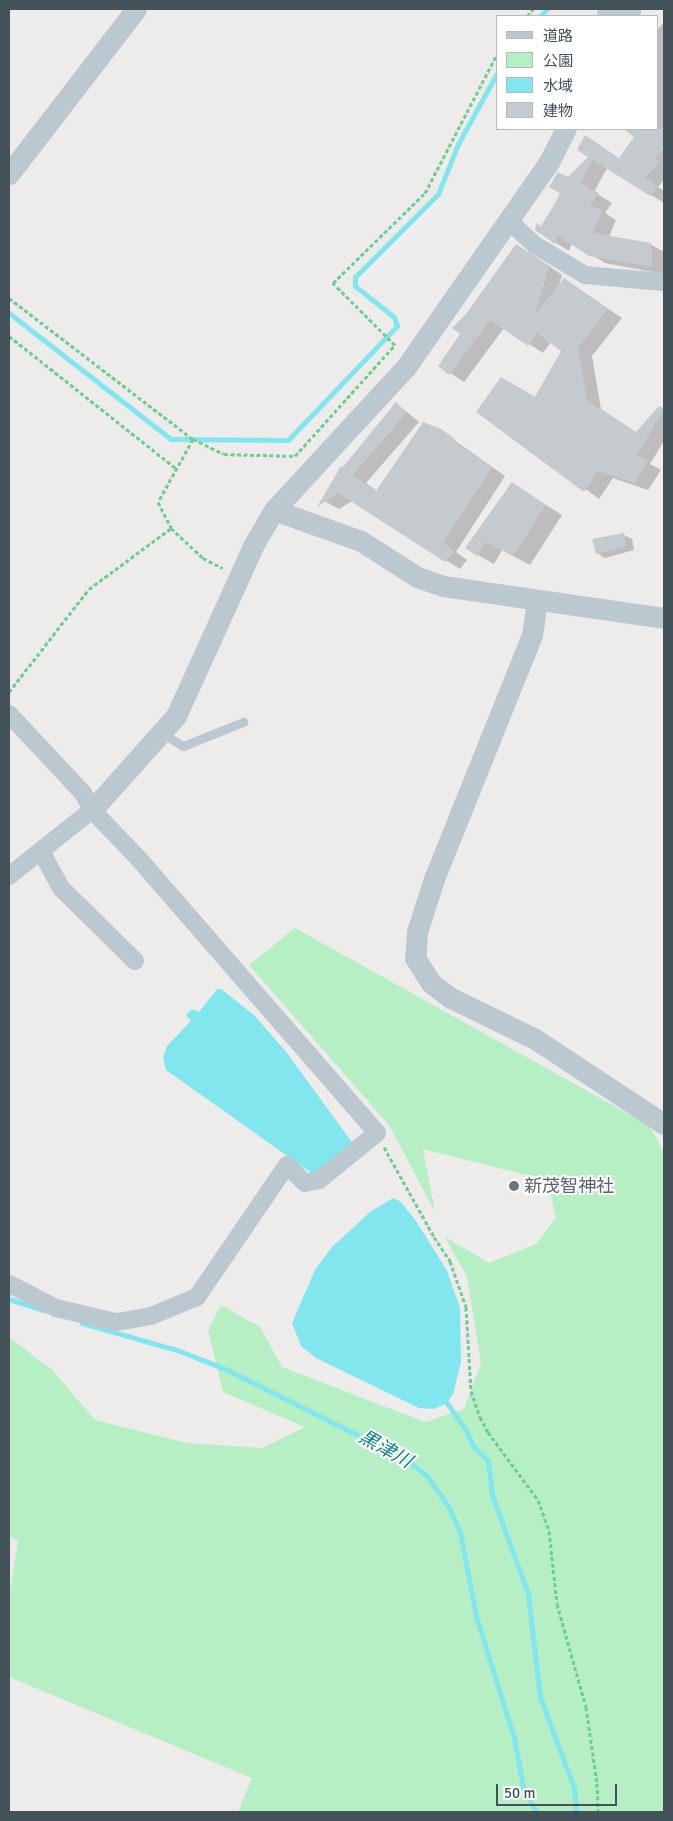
<!DOCTYPE html>
<html>
<head>
<meta charset="utf-8">
<style>
  body { margin:0 }
  #map { position:relative; width:673px; height:1821px; overflow:hidden; background:#eeebeb; font-family:Signika,"Noto Sans JP",sans-serif }
  div>[style] { position:absolute }
  .green>* { inset:0; background:#b6efc4 }
  .water>* { inset:0; background:#82e6ee }
  .shadow>* { inset:0; background:#0003 }
  .stream>* { height:5px; margin:-2.5px; padding:0 2.5px; transform-origin:2.5px; border-radius:2.5px; background:#82e6ee }
  .building>* { inset:0; background:#c5cacf }
  .path>* { height:3px; margin-top:-1.5px; transform-origin:0; background:repeating-linear-gradient(90deg,#6ecd91 0 4px,transparent 0 6.5px) }
  .service>* { height:9px; margin:-4.5px; padding:0 4.5px; transform-origin:4.5px; border-radius:4.5px; background:#bbc8cf }
  .minor>* { height:18px; margin:-9px; padding:0 9px; transform-origin:9px; border-radius:9px; background:#bbc8cf }
  .tertiary>* { height:21px; margin:-10.5px; padding:0 10.5px; transform-origin:10.5px; border-radius:10.5px; background:#bbc8cf }
  .dots>* { width:14px; height:14px; translate:-50% -50%; box-sizing:border-box; border:2px solid #fff; border-radius:50% }
  span { translate:-50% -50%; white-space:nowrap; text-align:center; line-height:1.15; -webkit-text-stroke:4px #fff; paint-order:stroke }
  .worship-label { font-size:18px; color:#5b616d }
  .left { translate:0 -50%; text-align:left }
  .water-label { font-size:19px; color:#0a8089; font-style:italic }
  .frame { position:absolute; inset:0; border:10px solid #435259; pointer-events:none }
  .legend { position:absolute; left:496px; top:15px; width:162px; height:115px; box-sizing:border-box; background:#fff; border:1px solid #b4babd; margin:0; padding:6px 9px; list-style:none; font-size:15px; color:#435259 }
  .legend li { display:flex; align-items:center; gap:10px; height:25px }
  .legend b { width:25px; border:1px solid #b4babd }
  .scale { position:absolute; left:496px; top:1784px; width:121px; height:22px; box-sizing:border-box; border:2px solid #435259; border-top:0; padding-left:6px; font-size:15px; line-height:18px; white-space:nowrap; color:#435259; -webkit-text-stroke:4px #fff; paint-order:stroke }
</style>
</head>
<body>
<div id="map">
  <div class="green">
    <i style="clip-path:polygon(295px 928px,650px 1126px,664px 1153px,664px 1812px,238px 1812px,252px 1778px,9px 1677px,9px 1597px,18px 1541px,9px 1536px,9px 1337px,52px 1370px,95px 1420px,187px 1443px,262px 1448px,305px 1427px,223px 1392px,208px 1330px,221px 1305px,260px 1327px,282px 1367px,425px 1422px,464px 1409px,481px 1363px,467px 1277px,445px 1237px,489px 1263px,536px 1244px,556px 1218px,547px 1180px,423px 1149px,435px 1212px,389px 1125px,249px 965px)"></i>
  </div>
  <div class="water">
    <i style="clip-path:polygon(217px 989px,221px 989px,255px 1016px,287px 1053px,354px 1145px,314px 1175px,166px 1070px,163px 1058px,167px 1046px,191px 1021px,186px 1015px,192px 1009px,199px 1012px)"></i>
    <i style="clip-path:polygon(393px 1198px,401px 1202px,416px 1221px,447px 1271px,460px 1308px,461px 1362px,453px 1394px,447px 1403px,434px 1409px,419px 1408px,316px 1358px,301px 1346px,292px 1323px,315px 1270px,332px 1247px,370px 1212px)"></i>
  </div>
  <div class="shadow">
    <i style="clip-path:polygon(664px 22px,664px 180px,658px 187px,664px 191px,664px 203px,607px 168px,594px 192px,612px 203px,605px 213px,616px 220px,609px 237px,650px 244px,664px 252px,664px 274px,605px 263px,572px 243px,569px 251px,536px 230px,542px 228px,568px 179px,590px 157px,620px 159px,635px 137px,626px 129px,657px 129px,657px 30px)"></i>
    <i style="clip-path:polygon(530px 253px,562px 275px,559px 285px,564px 279px,622px 318px,592px 356px,601px 409px,637px 433px,659px 407px,664px 410px,664px 441px,650px 464px,661px 470px,648px 490px,613px 478px,599px 499px,478px 411px,535px 398px,562px 351px,551px 342px,543px 353px,504px 328px,464px 382px,440px 366px)"></i>
    <i style="clip-path:polygon(397px 404px,419px 422px,366px 483px,377px 491px,440px 430px,505px 476px,456px 552px,467px 560px,460px 569px,352px 501px,339px 509px,326px 502px,326px 495px,344px 469px)"></i>
    <i style="clip-path:polygon(512px 484px,562px 515px,530px 565px,502px 550px,494px 564px,478px 555px)"></i>
    <i style="clip-path:polygon(624px 535px,632px 539px,634px 550px,605px 558px,597px 553px)"></i>
  </div>
  <div class="stream">
    <i style="left:540px;top:16px;width:10px;rotate:-45deg"></i>
    <i style="left:9px;top:313px;width:205px;rotate:37.9deg"></i>
    <i style="left:171px;top:439px;width:117px;rotate:0.5deg"></i>
    <i style="left:288px;top:440px;width:158px;rotate:-46.3deg"></i>
    <i style="left:397px;top:326px;width:9px;rotate:-108deg"></i>
    <i style="left:394px;top:317px;width:50px;rotate:-141.5deg"></i>
    <i style="left:355px;top:286px;width:9px;rotate:-90deg"></i>
    <i style="left:355px;top:277px;width:117px;rotate:-45deg"></i>
    <i style="left:438px;top:194px;width:54px;rotate:-68.2deg"></i>
    <i style="left:458px;top:144px;width:81px;rotate:-61.2deg"></i>
    <i style="left:9px;top:1299px;width:36px;rotate:18deg"></i>
    <i style="left:82px;top:1323px;width:99px;rotate:15.9deg"></i>
    <i style="left:177px;top:1350px;width:55px;rotate:21.4deg"></i>
    <i style="left:228px;top:1370px;width:197px;rotate:26.6deg"></i>
    <i style="left:404px;top:1458px;width:29px;rotate:38deg"></i>
    <i style="left:427px;top:1476px;width:39px;rotate:55deg"></i>
    <i style="left:449px;top:1508px;width:26px;rotate:65deg"></i>
    <i style="left:460px;top:1532px;width:86px;rotate:79.2deg"></i>
    <i style="left:476px;top:1616px;width:128px;rotate:72.7deg"></i>
    <i style="left:514px;top:1738px;width:55px;rotate:79.5deg"></i>
    <i style="left:524px;top:1792px;width:24px;rotate:57deg"></i>
    <i style="left:447px;top:1403px;width:33px;rotate:55deg"></i>
    <i style="left:466px;top:1430px;width:17px;rotate:66deg"></i>
    <i style="left:473px;top:1446px;width:21px;rotate:45deg"></i>
    <i style="left:488px;top:1461px;width:34px;rotate:83deg"></i>
    <i style="left:492px;top:1495px;width:105px;rotate:70deg"></i>
    <i style="left:528px;top:1594px;width:104px;rotate:83.4deg"></i>
    <i style="left:540px;top:1697px;width:97px;rotate:69.5deg"></i>
    <i style="left:574px;top:1788px;width:24px;rotate:85deg"></i>
  </div>
  <div class="building">
    <i style="clip-path:polygon(624px 129px,664px 129px,664px 149px,655px 159px,660px 161px,645px 178px,658px 186px,650px 196px,593px 160px,580px 183px,599px 193px,590px 205px,602px 210px,593px 233px,651px 243px,653px 267px,589px 256px,557px 235px,555px 244px,535px 230px,537px 223px,541px 226px,561px 194px,549px 187px,558px 172px,568px 177px,588px 157px,577px 150px,585px 135px,619px 158px,634px 137px)"></i>
    <i style="clip-path:polygon(516px 244px,549px 266px,535px 315px,564px 278px,608px 309px,578px 348px,587px 400px,636px 432px,659px 406px,664px 409px,637px 455px,648px 461px,634px 483px,598px 471px,584px 492px,476px 412px,501px 377px,535px 397px,561px 351px,537px 333px,528px 346px,490px 320px,449px 375px,438px 366px,460px 334px,452px 328px,466px 314px)"></i>
    <i style="clip-path:polygon(396px 402px,406px 413px,353px 475px,376px 491px,423px 422px,441px 429px,455px 439px,453px 441px,492px 467px,443px 543px,455px 551px,445px 562px,338px 493px,317px 507px,341px 466px,343px 467px)"></i>
    <i style="clip-path:polygon(512px 482px,546px 505px,513px 556px,486px 542px,477px 556px,465px 548px)"></i>
    <i style="clip-path:polygon(624px 533px,626px 546px,596px 554px,592px 539px)"></i>
  </div>
  <div class="path">
    <i style="left:527px;top:16px;width:9px;rotate:-49deg"></i>
    <i style="left:9px;top:298px;width:232px;rotate:37.5deg"></i>
    <i style="left:193px;top:439px;width:34px;rotate:26deg"></i>
    <i style="left:224px;top:454px;width:71px;rotate:1.6deg"></i>
    <i style="left:295px;top:456px;width:149px;rotate:-48deg"></i>
    <i style="left:395px;top:345px;width:88px;rotate:-135deg"></i>
    <i style="left:333px;top:283px;width:129px;rotate:-44.4deg"></i>
    <i style="left:425px;top:193px;width:157px;rotate:-62.6deg"></i>
    <i style="left:9px;top:336px;width:214px;rotate:38.4deg"></i>
    <i style="left:193px;top:439px;width:72px;rotate:119.1deg"></i>
    <i style="left:158px;top:502px;width:29px;rotate:63deg"></i>
    <i style="left:171px;top:528px;width:44px;rotate:43.2deg"></i>
    <i style="left:203px;top:558px;width:22px;rotate:27deg"></i>
    <i style="left:9px;top:692px;width:130px;rotate:-52.2deg"></i>
    <i style="left:89px;top:589px;width:102px;rotate:-36.6deg"></i>
    <i style="left:384px;top:1147px;width:103px;rotate:60.9deg"></i>
    <i style="left:434px;top:1237px;width:29px;rotate:56deg"></i>
    <i style="left:450px;top:1261px;width:49px;rotate:70.8deg"></i>
    <i style="left:466px;top:1307px;width:84px;rotate:86.6deg"></i>
    <i style="left:471px;top:1391px;width:28px;rotate:71deg"></i>
    <i style="left:480px;top:1417px;width:17px;rotate:62deg"></i>
    <i style="left:488px;top:1432px;width:84px;rotate:53.7deg"></i>
    <i style="left:538px;top:1500px;width:33px;rotate:70deg"></i>
    <i style="left:549px;top:1531px;width:73px;rotate:83.7deg"></i>
    <i style="left:557px;top:1604px;width:107px;rotate:74.3deg"></i>
    <i style="left:586px;top:1707px;width:77px;rotate:81.8deg"></i>
    <i style="left:597px;top:1783px;width:29px;rotate:88deg"></i>
  </div>
  <div class="service">
    <i style="left:162px;top:733px;width:25px;rotate:32deg"></i>
    <i style="left:183px;top:746px;width:65px;rotate:-21.8deg"></i>
  </div>
  <div class="minor">
    <i style="left:624px;top:16px;width:11px;rotate:-38deg"></i>
    <i style="left:508px;top:220px;width:37px;rotate:43deg"></i>
    <i style="left:535px;top:245px;width:58px;rotate:31deg"></i>
    <i style="left:585px;top:275px;width:79px;rotate:5.1deg"></i>
    <i style="left:9px;top:714px;width:108px;rotate:46.9deg"></i>
    <i style="left:83px;top:793px;width:19px;rotate:62deg"></i>
    <i style="left:92px;top:810px;width:66px;rotate:46.2deg"></i>
    <i style="left:138px;top:858px;width:364px;rotate:49deg"></i>
    <i style="left:377px;top:1133px;width:75px;rotate:141deg"></i>
    <i style="left:319px;top:1180px;width:14px;rotate:168deg"></i>
    <i style="left:305px;top:1183px;width:25px;rotate:-135deg"></i>
    <i style="left:287px;top:1165px;width:160px;rotate:124.3deg"></i>
    <i style="left:197px;top:1297px;width:50px;rotate:157.6deg"></i>
    <i style="left:151px;top:1316px;width:36px;rotate:170deg"></i>
    <i style="left:116px;top:1322px;width:62px;rotate:-166.9deg"></i>
    <i style="left:56px;top:1308px;width:53px;rotate:-152.9deg"></i>
    <i style="left:41px;top:851px;width:42px;rotate:61.6deg"></i>
    <i style="left:61px;top:888px;width:104px;rotate:44.6deg"></i>
    <i style="left:9px;top:876px;width:106px;rotate:-38.5deg"></i>
  </div>
  <div class="tertiary">
    <i style="left:607px;top:16px;width:7px;rotate:-82deg"></i>
    <i style="left:9px;top:174px;width:208px;rotate:-52.4deg"></i>
    <i style="left:274px;top:510px;width:92px;rotate:19.6deg"></i>
    <i style="left:361px;top:541px;width:67px;rotate:32.7deg"></i>
    <i style="left:417px;top:577px;width:28px;rotate:19deg"></i>
    <i style="left:443px;top:586px;width:223px;rotate:8.2deg"></i>
    <i style="left:537px;top:600px;width:35px;rotate:98deg"></i>
    <i style="left:532px;top:635px;width:263px;rotate:111.9deg"></i>
    <i style="left:434px;top:879px;width:56px;rotate:107.8deg"></i>
    <i style="left:417px;top:932px;width:26px;rotate:94deg"></i>
    <i style="left:415px;top:958px;width:30px;rotate:57deg"></i>
    <i style="left:431px;top:983px;width:25px;rotate:37deg"></i>
    <i style="left:451px;top:998px;width:93px;rotate:26deg"></i>
    <i style="left:535px;top:1039px;width:154px;rotate:33.4deg"></i>
    <i style="left:92px;top:810px;width:126px;rotate:-48.2deg"></i>
    <i style="left:176px;top:716px;width:187px;rotate:-65.6deg"></i>
    <i style="left:253px;top:546px;width:42px;rotate:-59.7deg"></i>
    <i style="left:274px;top:510px;width:195px;rotate:-47.3deg"></i>
    <i style="left:406px;top:367px;width:250px;rotate:-55.1deg"></i>
    <i style="left:549px;top:162px;width:37px;rotate:-63deg"></i>
  </div>
  <div class="dots">
    <i style="left:514px;top:1186px;background:#6b7280"></i>
  </div>
  <div class="worship-label">
    <span class="left" style="left:524px;top:1186px">新茂智神社</span>
  </div>
  <div class="water-label">
    <span style="left:385px;top:1450px;rotate:29deg">黒津川</span>
  </div>
  <div class="frame"></div>
  <ul class="legend">
  <li><b style="height:6px;background:#bbc8cf"></b>道路</li>
  <li><b style="height:14px;background:#b6efc4"></b>公園</li>
  <li><b style="height:14px;background:#82e6ee"></b>水域</li>
  <li><b style="height:14px;background:#c5cacf"></b>建物</li>
  </ul>
  <div class="scale">50 m</div>
</div>
</body>
</html>
